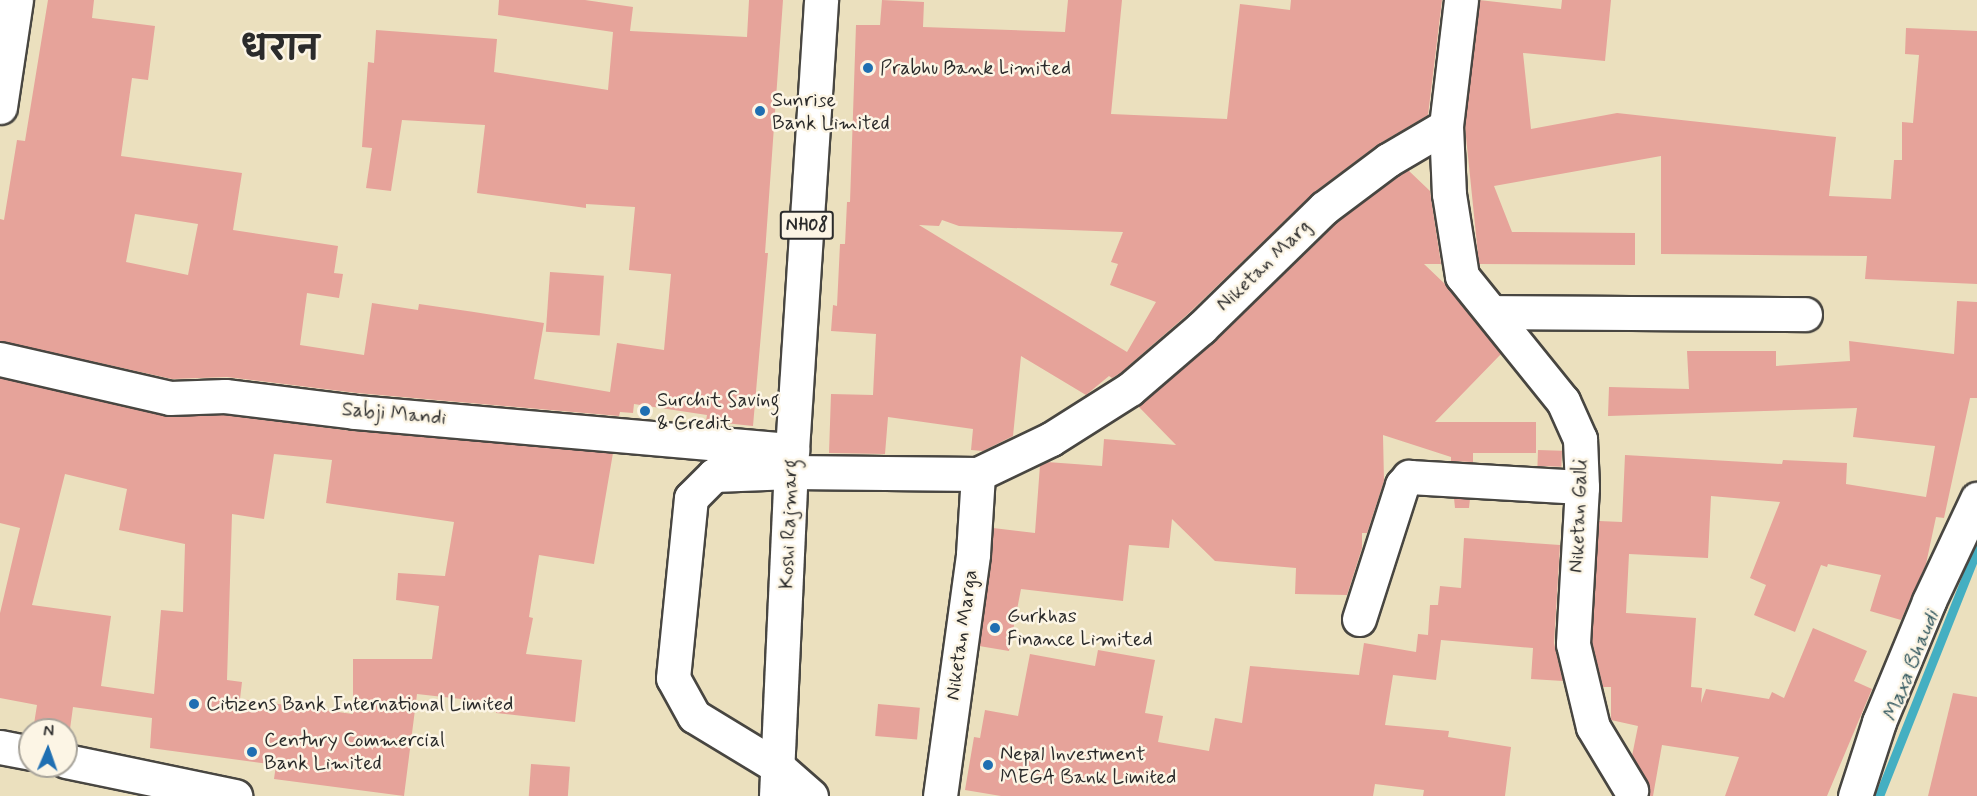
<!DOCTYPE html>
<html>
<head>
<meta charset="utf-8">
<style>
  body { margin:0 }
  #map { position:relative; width:1977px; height:796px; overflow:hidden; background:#ebe0be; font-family:Mynerve,"Playpen Sans Deva",sans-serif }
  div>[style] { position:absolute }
  .stream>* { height:9px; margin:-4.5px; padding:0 4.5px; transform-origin:4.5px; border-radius:4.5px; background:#44afc2 }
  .building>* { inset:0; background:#e6a39a; transform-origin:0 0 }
  .roads { filter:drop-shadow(2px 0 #484641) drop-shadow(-2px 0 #484641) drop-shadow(0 2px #484641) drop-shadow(0 -2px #484641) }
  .minor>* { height:33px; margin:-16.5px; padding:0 16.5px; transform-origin:16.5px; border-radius:16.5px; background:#fff }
  .major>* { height:33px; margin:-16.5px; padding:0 16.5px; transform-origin:16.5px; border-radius:16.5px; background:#fff }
  .dots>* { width:16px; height:16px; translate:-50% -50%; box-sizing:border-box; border:3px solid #fcf5e5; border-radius:50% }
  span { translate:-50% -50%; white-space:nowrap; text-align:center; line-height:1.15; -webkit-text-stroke:5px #fcf5e5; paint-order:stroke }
  .shield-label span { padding:2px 4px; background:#fcf5e5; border:2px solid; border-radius:4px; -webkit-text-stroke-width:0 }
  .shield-label { font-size:18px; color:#2b2b2b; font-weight:700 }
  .poi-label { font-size:20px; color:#2b2b2b }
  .left { translate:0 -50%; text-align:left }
  .street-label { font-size:20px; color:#2b2b2b }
  .water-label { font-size:21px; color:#345960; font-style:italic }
  .town-label { font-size:32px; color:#2b2b2b; font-weight:700 }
  .north { position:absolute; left:18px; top:718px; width:60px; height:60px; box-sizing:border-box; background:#fcf5e5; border:2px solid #a8a49b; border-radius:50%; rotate:2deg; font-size:16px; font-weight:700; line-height:24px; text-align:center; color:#2b2b2b }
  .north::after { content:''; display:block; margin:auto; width:21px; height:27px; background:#1f6fb2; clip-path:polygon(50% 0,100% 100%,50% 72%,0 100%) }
</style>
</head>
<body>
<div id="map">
  <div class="stream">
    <i style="left:1879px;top:796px;width:265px;rotate:-68.3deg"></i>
  </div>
  <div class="building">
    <i style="clip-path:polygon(evenodd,48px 0,94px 0,92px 18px,155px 26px,148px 80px,132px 78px,121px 156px,242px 173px,233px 230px,338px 246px,334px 273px,343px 274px,339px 298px,307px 293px,300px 345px,364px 355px,372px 303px,418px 310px,419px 304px,474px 312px,544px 323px,534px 379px,610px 392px,617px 343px,664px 350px,671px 274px,629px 270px,635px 207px,586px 204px,586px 208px,477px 193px,485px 125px,402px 120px,391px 191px,366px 188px,372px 148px,362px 147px,368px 62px,374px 63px,376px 30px,497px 39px,494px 72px,608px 90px,613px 32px,498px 15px,499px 0,585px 0,633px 7px,630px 31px,747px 37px,749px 0,783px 0,765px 253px,768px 253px,753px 426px,706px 421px,707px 415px,634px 404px,633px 413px,620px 412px,619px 416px,357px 393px,227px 377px,172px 379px,0 341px,0 219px,4px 220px,17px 140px,25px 141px,48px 0,135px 214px,198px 224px,188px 275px,126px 262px,135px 214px)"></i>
    <i style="clip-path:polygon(evenodd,882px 0,924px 2px,923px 27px,1065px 32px,1068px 0,1122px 0,1111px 114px,1227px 119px,1240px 4px,1290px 10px,1291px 0,1442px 0,1428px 115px,1377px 145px,1313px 193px,1188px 314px,1119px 374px,1112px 378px,1109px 376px,1086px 395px,1021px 356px,1013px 436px,983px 451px,971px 450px,973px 429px,888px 417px,885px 454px,829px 453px,831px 394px,873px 395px,876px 334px,831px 331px,833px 305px,837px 306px,840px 244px,845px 244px,847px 202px,850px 202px,856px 25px,880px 25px,882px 0,942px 220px,959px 226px,1123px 232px,1111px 262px,1118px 264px,1110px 285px,1156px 302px,1127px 352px,919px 225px,939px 226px,942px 220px)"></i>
    <i style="clip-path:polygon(1479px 0,1561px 9px,1562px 0,1611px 0,1605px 61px,1523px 53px,1531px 129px,1617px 113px,1836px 137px,1829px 196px,1891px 199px,1894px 160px,1902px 160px,1902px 122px,1913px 123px,1919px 55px,1905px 54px,1906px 28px,1977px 31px,1977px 284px,1865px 279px,1867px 256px,1661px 254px,1661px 156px,1494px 186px,1512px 232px,1635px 233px,1635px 265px,1479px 264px,1465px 127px)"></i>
    <i style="clip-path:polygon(1408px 170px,1430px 191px,1441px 264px,1424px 264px,1446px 285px,1501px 354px,1435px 422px,1536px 422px,1536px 453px,1473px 453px,1473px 462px,1451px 461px,1451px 457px,1383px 435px,1384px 481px,1367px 533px,1362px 533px,1362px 548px,1347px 595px,1295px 594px,1296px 568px,1215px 561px,1172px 519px,1169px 548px,1129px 545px,1123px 601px,1021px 589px,1009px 651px,979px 646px,993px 528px,1035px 533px,1040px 465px,1047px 462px,1102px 466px,1104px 439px,1176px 445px,1138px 406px,1214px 341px,1336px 222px)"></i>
    <i style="left:550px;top:272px;width:54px;height:60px;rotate:4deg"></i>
    <i style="clip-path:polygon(1957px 301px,1977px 302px,1977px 398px,1970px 398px,1944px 518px,1936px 517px,1926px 564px,1901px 620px,1870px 611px,1881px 575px,1828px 564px,1827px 567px,1821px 565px,1795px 632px,1754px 615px,1766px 585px,1750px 578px,1780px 502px,1711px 496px,1708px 558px,1629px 554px,1626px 613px,1696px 618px,1691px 687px,1702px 688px,1701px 703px,1706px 689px,1769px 699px,1772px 692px,1784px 698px,1813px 628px,1867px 651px,1854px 681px,1872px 689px,1827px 796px,1725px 796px,1739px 757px,1662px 745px,1653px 796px,1648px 796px,1647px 781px,1632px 756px,1638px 726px,1611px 720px,1611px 687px,1603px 687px,1592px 642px,1599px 521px,1622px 522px,1625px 455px,1782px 464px,1783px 460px,1847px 463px,1846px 484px,1926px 497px,1935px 446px,1853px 437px,1857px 408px,1608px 416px,1609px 387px,1689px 389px,1687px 351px,1776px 351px,1776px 366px,1850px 361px,1849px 341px,1954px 354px)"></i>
    <i style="clip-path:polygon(evenodd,0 378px,166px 416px,224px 415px,353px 431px,613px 453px,594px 564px,539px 555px,529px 617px,533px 618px,526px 654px,582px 660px,575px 722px,496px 713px,497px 703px,417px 694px,404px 796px,274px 779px,276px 765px,150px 748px,152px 718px,73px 707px,70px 729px,34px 724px,37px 705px,0 698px,0 613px,20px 528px,0 523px,0 378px,274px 454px,332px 460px,326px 503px,454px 522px,445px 576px,398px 573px,396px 600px,439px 606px,432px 659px,353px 659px,353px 714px,240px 699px,242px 682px,227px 680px,232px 514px,264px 519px,274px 454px,0 378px,65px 474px,127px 489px,119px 530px,185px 544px,183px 612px,161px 610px,154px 694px,101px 686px,111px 616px,32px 605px,65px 474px)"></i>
    <i style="left:1538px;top:450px;width:24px;height:16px;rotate:2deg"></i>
    <i style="clip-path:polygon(1454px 498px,1470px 499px,1469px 508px,1455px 508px)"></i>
    <i style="clip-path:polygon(1464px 538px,1560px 545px,1554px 643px,1563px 681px,1531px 679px,1533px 648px,1441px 640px,1436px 680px,1393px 675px,1385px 725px,1449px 731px,1448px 737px,1511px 747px,1505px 796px,1423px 796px,1424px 790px,1375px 784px,1373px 796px,1001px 796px,965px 790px,974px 737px,980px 738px,985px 710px,1018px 716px,1030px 654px,1095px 666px,1098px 650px,1155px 660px,1145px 713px,1163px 716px,1158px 742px,1209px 751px,1215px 718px,1242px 723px,1250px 666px,1359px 675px,1364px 643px,1416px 652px,1418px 634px,1428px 635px,1430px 605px,1438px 605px,1440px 586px,1461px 588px)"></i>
    <i style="clip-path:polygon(1953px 693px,1977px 697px,1977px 796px,1928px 796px)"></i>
    <i style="left:878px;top:704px;width:42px;height:32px;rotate:5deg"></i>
    <i style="left:531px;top:764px;width:39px;height:32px;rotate:4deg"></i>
  </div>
  <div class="roads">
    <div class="minor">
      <i style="left:0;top:107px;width:108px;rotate:-81.5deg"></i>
      <i style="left:1446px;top:126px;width:68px;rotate:87.5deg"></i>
      <i style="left:1449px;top:194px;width:83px;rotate:81deg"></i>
      <i style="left:1462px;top:276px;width:161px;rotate:51.1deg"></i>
      <i style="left:1563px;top:401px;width:42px;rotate:65.9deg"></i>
      <i style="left:1580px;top:439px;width:48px;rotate:87.6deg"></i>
      <i style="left:1582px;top:487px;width:157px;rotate:93.3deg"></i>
      <i style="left:1573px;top:644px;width:85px;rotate:76.5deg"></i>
      <i style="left:1593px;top:727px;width:74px;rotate:58.9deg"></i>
      <i style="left:1494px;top:312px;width:311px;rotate:0.4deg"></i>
      <i style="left:0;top:359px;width:174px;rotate:12.9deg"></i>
      <i style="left:170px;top:398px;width:55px;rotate:-2.1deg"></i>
      <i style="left:225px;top:396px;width:131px;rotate:7deg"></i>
      <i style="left:355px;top:412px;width:439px;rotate:5deg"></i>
      <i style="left:978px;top:474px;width:81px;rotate:-25.6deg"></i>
      <i style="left:1051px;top:439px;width:93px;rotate:-32.3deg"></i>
      <i style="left:1130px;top:389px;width:94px;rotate:-40.7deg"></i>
      <i style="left:1201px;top:328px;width:172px;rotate:-44.3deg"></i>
      <i style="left:1324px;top:208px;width:80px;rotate:-36.9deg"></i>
      <i style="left:1388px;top:160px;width:67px;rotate:-30.4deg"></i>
      <i style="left:1446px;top:126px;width:127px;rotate:-83.2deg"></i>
      <i style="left:1359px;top:619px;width:141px;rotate:-72.2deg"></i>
      <i style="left:1402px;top:485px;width:11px;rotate:-49deg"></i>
      <i style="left:1409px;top:477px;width:173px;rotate:3.3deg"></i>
      <i style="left:0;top:747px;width:31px;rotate:11deg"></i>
      <i style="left:66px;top:761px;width:173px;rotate:11.7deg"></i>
      <i style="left:811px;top:796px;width:44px;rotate:-138.7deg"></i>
      <i style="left:778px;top:767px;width:98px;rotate:-148.7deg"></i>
      <i style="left:694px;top:716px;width:43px;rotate:-118.9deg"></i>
      <i style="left:673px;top:678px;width:181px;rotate:-84.3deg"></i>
      <i style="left:691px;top:498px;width:33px;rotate:-45deg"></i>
      <i style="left:714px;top:475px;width:78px;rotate:-2.2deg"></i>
      <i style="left:792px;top:472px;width:186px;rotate:0.6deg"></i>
      <i style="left:940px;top:796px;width:244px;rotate:-82.2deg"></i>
      <i style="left:973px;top:554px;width:80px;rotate:-86.4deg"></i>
      <i style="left:1855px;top:796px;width:78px;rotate:-72deg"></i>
      <i style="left:1879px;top:722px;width:131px;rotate:-67.5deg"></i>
      <i style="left:1929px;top:601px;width:113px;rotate:-64.8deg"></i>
    </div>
    <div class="major">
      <i style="left:776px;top:796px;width:346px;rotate:-87.4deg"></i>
      <i style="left:792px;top:450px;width:451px;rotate:-86.3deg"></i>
    </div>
  </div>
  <div class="dots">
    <i style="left:868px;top:68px;background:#1f6fb2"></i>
    <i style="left:760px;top:111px;background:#1f6fb2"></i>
    <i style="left:645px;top:411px;background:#1f6fb2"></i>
    <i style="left:995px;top:628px;background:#1f6fb2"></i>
    <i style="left:194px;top:704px;background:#1f6fb2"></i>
    <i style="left:252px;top:752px;background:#1f6fb2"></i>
    <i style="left:988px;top:765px;background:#1f6fb2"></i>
  </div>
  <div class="shield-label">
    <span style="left:807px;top:225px">NH08</span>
  </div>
  <div class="poi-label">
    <span class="left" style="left:880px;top:68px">Prabhu Bank Limited</span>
    <span class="left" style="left:772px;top:112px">Sunrise<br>Bank Limited</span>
    <span class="left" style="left:657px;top:412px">Surchit Saving<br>&amp; Credit</span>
    <span class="left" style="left:1007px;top:628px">Gurkhas<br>Finance Limited</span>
    <span class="left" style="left:206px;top:704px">Citizens Bank International Limited</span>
    <span class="left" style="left:264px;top:752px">Century Commercial<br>Bank Limited</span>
    <span class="left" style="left:1000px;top:766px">Nepal Investment<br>MEGA Bank Limited</span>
  </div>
  <div class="street-label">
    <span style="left:1264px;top:266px;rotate:-44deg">Niketan Marg</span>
    <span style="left:394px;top:414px;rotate:5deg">Sabji Mandi</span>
    <span style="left:1579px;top:516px;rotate:-88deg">Niketan Galli</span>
    <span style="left:789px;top:524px;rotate:-88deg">Koshi Rajmarg</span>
    <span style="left:962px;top:635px;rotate:-82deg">Niketan Marga</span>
  </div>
  <div class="water-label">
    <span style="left:1911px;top:666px;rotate:-68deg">Maxa Bhaudi</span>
  </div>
  <div class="town-label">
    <span style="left:280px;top:50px">धरान</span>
  </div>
  <div class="north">N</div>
</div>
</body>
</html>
